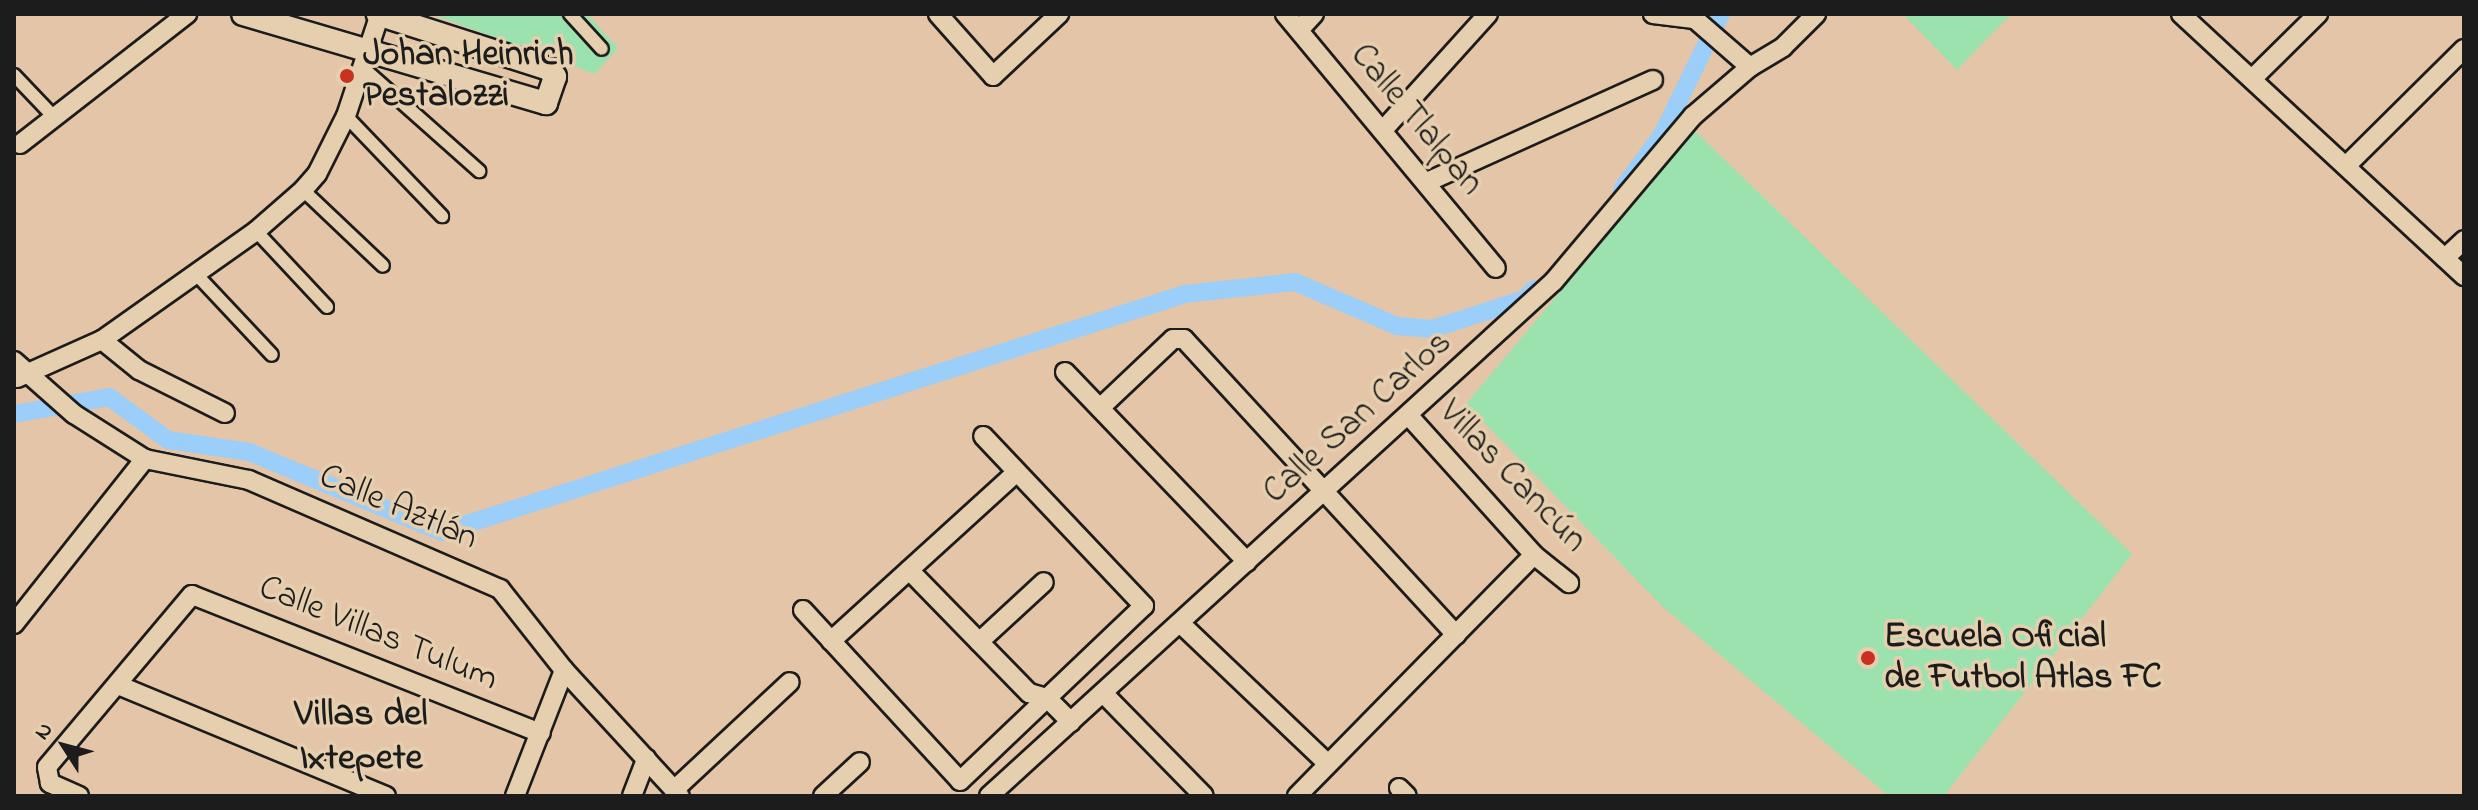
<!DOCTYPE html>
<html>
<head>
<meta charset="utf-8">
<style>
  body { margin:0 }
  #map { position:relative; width:2478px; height:810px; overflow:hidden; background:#e4c5a7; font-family:"Indie Flower",sans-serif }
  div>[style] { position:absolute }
  .green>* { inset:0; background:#9ce2af }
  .canal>* { height:18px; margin:-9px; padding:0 9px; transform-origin:9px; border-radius:9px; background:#9bcef9 }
  .roads { filter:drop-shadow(2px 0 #1c1c1c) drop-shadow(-2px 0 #1c1c1c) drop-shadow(0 2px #1c1c1c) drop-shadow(0 -2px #1c1c1c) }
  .pedestrian>* { height:12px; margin:-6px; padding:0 6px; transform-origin:6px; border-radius:6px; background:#e6cfaf }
  .minor>* { height:18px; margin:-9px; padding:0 9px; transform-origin:9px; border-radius:9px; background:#e6cfaf }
  .tertiary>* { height:22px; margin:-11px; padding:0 11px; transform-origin:11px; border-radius:11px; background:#e6cfaf }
  .dots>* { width:22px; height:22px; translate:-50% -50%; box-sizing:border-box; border:4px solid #e6cfaf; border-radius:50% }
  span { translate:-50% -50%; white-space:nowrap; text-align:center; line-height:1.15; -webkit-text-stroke:7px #e6cfaf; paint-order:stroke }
  .poi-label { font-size:36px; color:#1c1c1c; font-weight:700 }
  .left { translate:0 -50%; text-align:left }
  .street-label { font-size:36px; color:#1c1c1c }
  .neighbourhood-label { font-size:38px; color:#1c1c1c; font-weight:700 }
  .frame { position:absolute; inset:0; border:16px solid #1c1c1c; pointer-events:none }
  .north { position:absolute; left:24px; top:706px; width:80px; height:80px; -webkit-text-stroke:6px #e6cfaf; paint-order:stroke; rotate:306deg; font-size:22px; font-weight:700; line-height:32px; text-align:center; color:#1c1c1c }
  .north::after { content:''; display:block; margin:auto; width:28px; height:36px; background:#1c1c1c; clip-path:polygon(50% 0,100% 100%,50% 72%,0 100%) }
</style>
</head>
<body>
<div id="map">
  <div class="green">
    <i style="clip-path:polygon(431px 14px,587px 14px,618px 48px,595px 74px)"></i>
    <i style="clip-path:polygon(1903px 14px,2011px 14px,1957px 70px)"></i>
    <i style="clip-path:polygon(1695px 131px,2132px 554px,1944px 796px,1889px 796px,1664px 608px,1466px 404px)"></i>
  </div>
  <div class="canal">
    <i style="left:1622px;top:189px;width:67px;rotate:-53.5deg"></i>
    <i style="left:1662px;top:135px;width:135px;rotate:-64deg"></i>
    <i style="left:14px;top:414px;width:97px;rotate:-10.1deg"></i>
    <i style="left:109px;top:397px;width:73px;rotate:36.1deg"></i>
    <i style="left:168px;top:440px;width:82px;rotate:8.4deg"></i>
    <i style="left:249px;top:452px;width:209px;rotate:22.5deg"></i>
    <i style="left:442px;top:532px;width:780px;rotate:-17.76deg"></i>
    <i style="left:1185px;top:294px;width:111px;rotate:-6.2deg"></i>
    <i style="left:1295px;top:282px;width:111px;rotate:23.3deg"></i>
    <i style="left:1397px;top:326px;width:35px;rotate:5deg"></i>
    <i style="left:1432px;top:329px;width:98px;rotate:-17.9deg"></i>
    <i style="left:1525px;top:299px;width:13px;rotate:-48deg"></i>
  </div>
  <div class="roads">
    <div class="pedestrian">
      <i style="left:570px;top:14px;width:47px;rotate:47.6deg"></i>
      <i style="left:362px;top:67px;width:157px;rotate:41.6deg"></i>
      <i style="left:14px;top:75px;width:58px;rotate:46.4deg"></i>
      <i style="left:346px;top:116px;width:139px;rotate:46.2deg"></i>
      <i style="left:303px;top:190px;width:110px;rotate:43.5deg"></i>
      <i style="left:256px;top:231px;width:104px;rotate:46.9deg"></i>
      <i style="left:195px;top:273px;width:112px;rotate:46.8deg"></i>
    </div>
    <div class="minor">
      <i style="left:938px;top:14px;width:83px;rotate:48.4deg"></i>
      <i style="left:993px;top:76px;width:91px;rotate:-43.2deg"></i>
      <i style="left:1285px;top:14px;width:330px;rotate:50.3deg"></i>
      <i style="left:1653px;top:14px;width:39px;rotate:7deg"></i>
      <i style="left:1689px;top:14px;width:81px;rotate:41deg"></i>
      <i style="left:1750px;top:67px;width:39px;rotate:-31deg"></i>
      <i style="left:1783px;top:47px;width:47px;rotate:-45deg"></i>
      <i style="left:2181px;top:14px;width:386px;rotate:42.8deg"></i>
      <i style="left:1299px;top:30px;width:22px;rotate:-47deg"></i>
      <i style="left:2252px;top:79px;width:93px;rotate:-44.6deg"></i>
      <i style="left:1384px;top:129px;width:155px;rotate:-47.9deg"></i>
      <i style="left:20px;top:144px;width:212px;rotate:-37.9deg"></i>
      <i style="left:2346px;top:166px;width:166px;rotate:-44.8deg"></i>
      <i style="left:1427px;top:182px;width:248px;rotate:-24.3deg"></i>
      <i style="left:2445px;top:258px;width:26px;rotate:-43deg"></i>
      <i style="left:102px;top:340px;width:48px;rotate:39deg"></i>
      <i style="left:139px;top:370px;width:96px;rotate:26.6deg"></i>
      <i style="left:14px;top:361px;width:80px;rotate:41.5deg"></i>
      <i style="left:74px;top:414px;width:84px;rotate:32.4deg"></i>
      <i style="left:145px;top:459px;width:106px;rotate:11.4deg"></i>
      <i style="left:249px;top:480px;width:274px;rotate:23.5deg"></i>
      <i style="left:500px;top:589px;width:103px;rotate:51.7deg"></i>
      <i style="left:564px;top:670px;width:171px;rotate:47.4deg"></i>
      <i style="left:1065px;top:372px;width:263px;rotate:46.2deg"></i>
      <i style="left:17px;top:378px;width:93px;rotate:-24.1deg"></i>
      <i style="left:102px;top:340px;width:189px;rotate:-35.3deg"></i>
      <i style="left:256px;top:231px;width:62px;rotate:-41.1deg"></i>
      <i style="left:303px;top:190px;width:21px;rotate:-49deg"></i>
      <i style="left:317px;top:174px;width:65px;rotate:-63.4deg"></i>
      <i style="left:346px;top:116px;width:108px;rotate:-71.6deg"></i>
      <i style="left:1100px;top:408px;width:100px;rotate:-43.4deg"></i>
      <i style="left:1173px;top:339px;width:11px"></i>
      <i style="left:1184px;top:339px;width:402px;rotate:47.4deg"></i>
      <i style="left:1409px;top:416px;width:187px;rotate:48deg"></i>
      <i style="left:1534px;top:555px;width:45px;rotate:38.7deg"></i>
      <i style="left:909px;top:570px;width:172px;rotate:45.7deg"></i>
      <i style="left:1029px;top:693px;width:19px;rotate:16deg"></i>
      <i style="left:1047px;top:698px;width:34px;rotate:45deg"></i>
      <i style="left:803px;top:610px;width:232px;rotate:47.4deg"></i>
      <i style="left:960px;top:781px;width:254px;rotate:-43.6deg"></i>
      <i style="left:1144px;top:606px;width:234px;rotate:-133.4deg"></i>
      <i style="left:1180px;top:623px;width:204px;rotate:43.6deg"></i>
      <i style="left:14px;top:624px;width:211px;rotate:-51.6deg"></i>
      <i style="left:831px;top:641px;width:251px;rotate:-42.3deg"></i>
      <i style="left:979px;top:642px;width:88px;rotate:-42.7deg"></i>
      <i style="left:118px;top:685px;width:290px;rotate:22.5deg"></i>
      <i style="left:1103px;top:693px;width:144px;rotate:45.6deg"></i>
      <i style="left:1399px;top:788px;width:11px;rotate:45deg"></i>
      <i style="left:674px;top:790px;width:158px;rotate:-43deg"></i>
      <i style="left:79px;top:796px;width:32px;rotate:-156deg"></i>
      <i style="left:50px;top:783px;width:16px;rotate:-101deg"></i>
      <i style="left:47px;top:767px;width:225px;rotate:-49.9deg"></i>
      <i style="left:192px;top:595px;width:375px;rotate:21.6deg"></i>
      <i style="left:515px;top:796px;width:135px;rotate:-68.7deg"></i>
      <i style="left:632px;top:796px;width:40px;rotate:-69deg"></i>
      <i style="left:823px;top:796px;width:50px;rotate:-42.6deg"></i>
      <i style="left:989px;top:796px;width:764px;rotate:-42.35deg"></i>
      <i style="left:1554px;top:281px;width:216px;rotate:-49.9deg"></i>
      <i style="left:1693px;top:116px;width:75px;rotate:-40.7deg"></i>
      <i style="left:1297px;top:796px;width:338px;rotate:-45.5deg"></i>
    </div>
    <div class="tertiary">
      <i style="left:243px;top:14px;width:316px;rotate:16.4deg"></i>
      <i style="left:546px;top:103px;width:28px;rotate:-71deg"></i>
      <i style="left:555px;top:77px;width:10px;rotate:-127deg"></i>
      <i style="left:549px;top:69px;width:180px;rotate:-162.2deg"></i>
    </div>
  </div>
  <div class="dots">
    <i style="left:347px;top:76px;background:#c8321e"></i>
    <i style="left:1868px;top:658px;background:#c8321e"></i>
  </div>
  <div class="poi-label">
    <span class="left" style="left:363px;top:76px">Johan Heinrich<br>Pestalozzi</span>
    <span class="left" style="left:1884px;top:658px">Escuela Oficial<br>de Futbol Atlas FC</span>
  </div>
  <div class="street-label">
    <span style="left:1416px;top:120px;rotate:50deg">Calle Tlalpan</span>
    <span style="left:1358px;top:418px;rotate:-42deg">Calle San Carlos</span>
    <span style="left:1512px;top:477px;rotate:46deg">Villas Cancún</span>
    <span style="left:398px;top:508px;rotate:23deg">Calle Aztlán</span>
    <span style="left:378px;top:634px;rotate:22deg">Calle Villas Tulum</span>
  </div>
  <div class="neighbourhood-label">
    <span style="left:361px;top:738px">Villas del<br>Ixtepete</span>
  </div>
  <div class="frame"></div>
  <div class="north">N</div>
</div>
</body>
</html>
